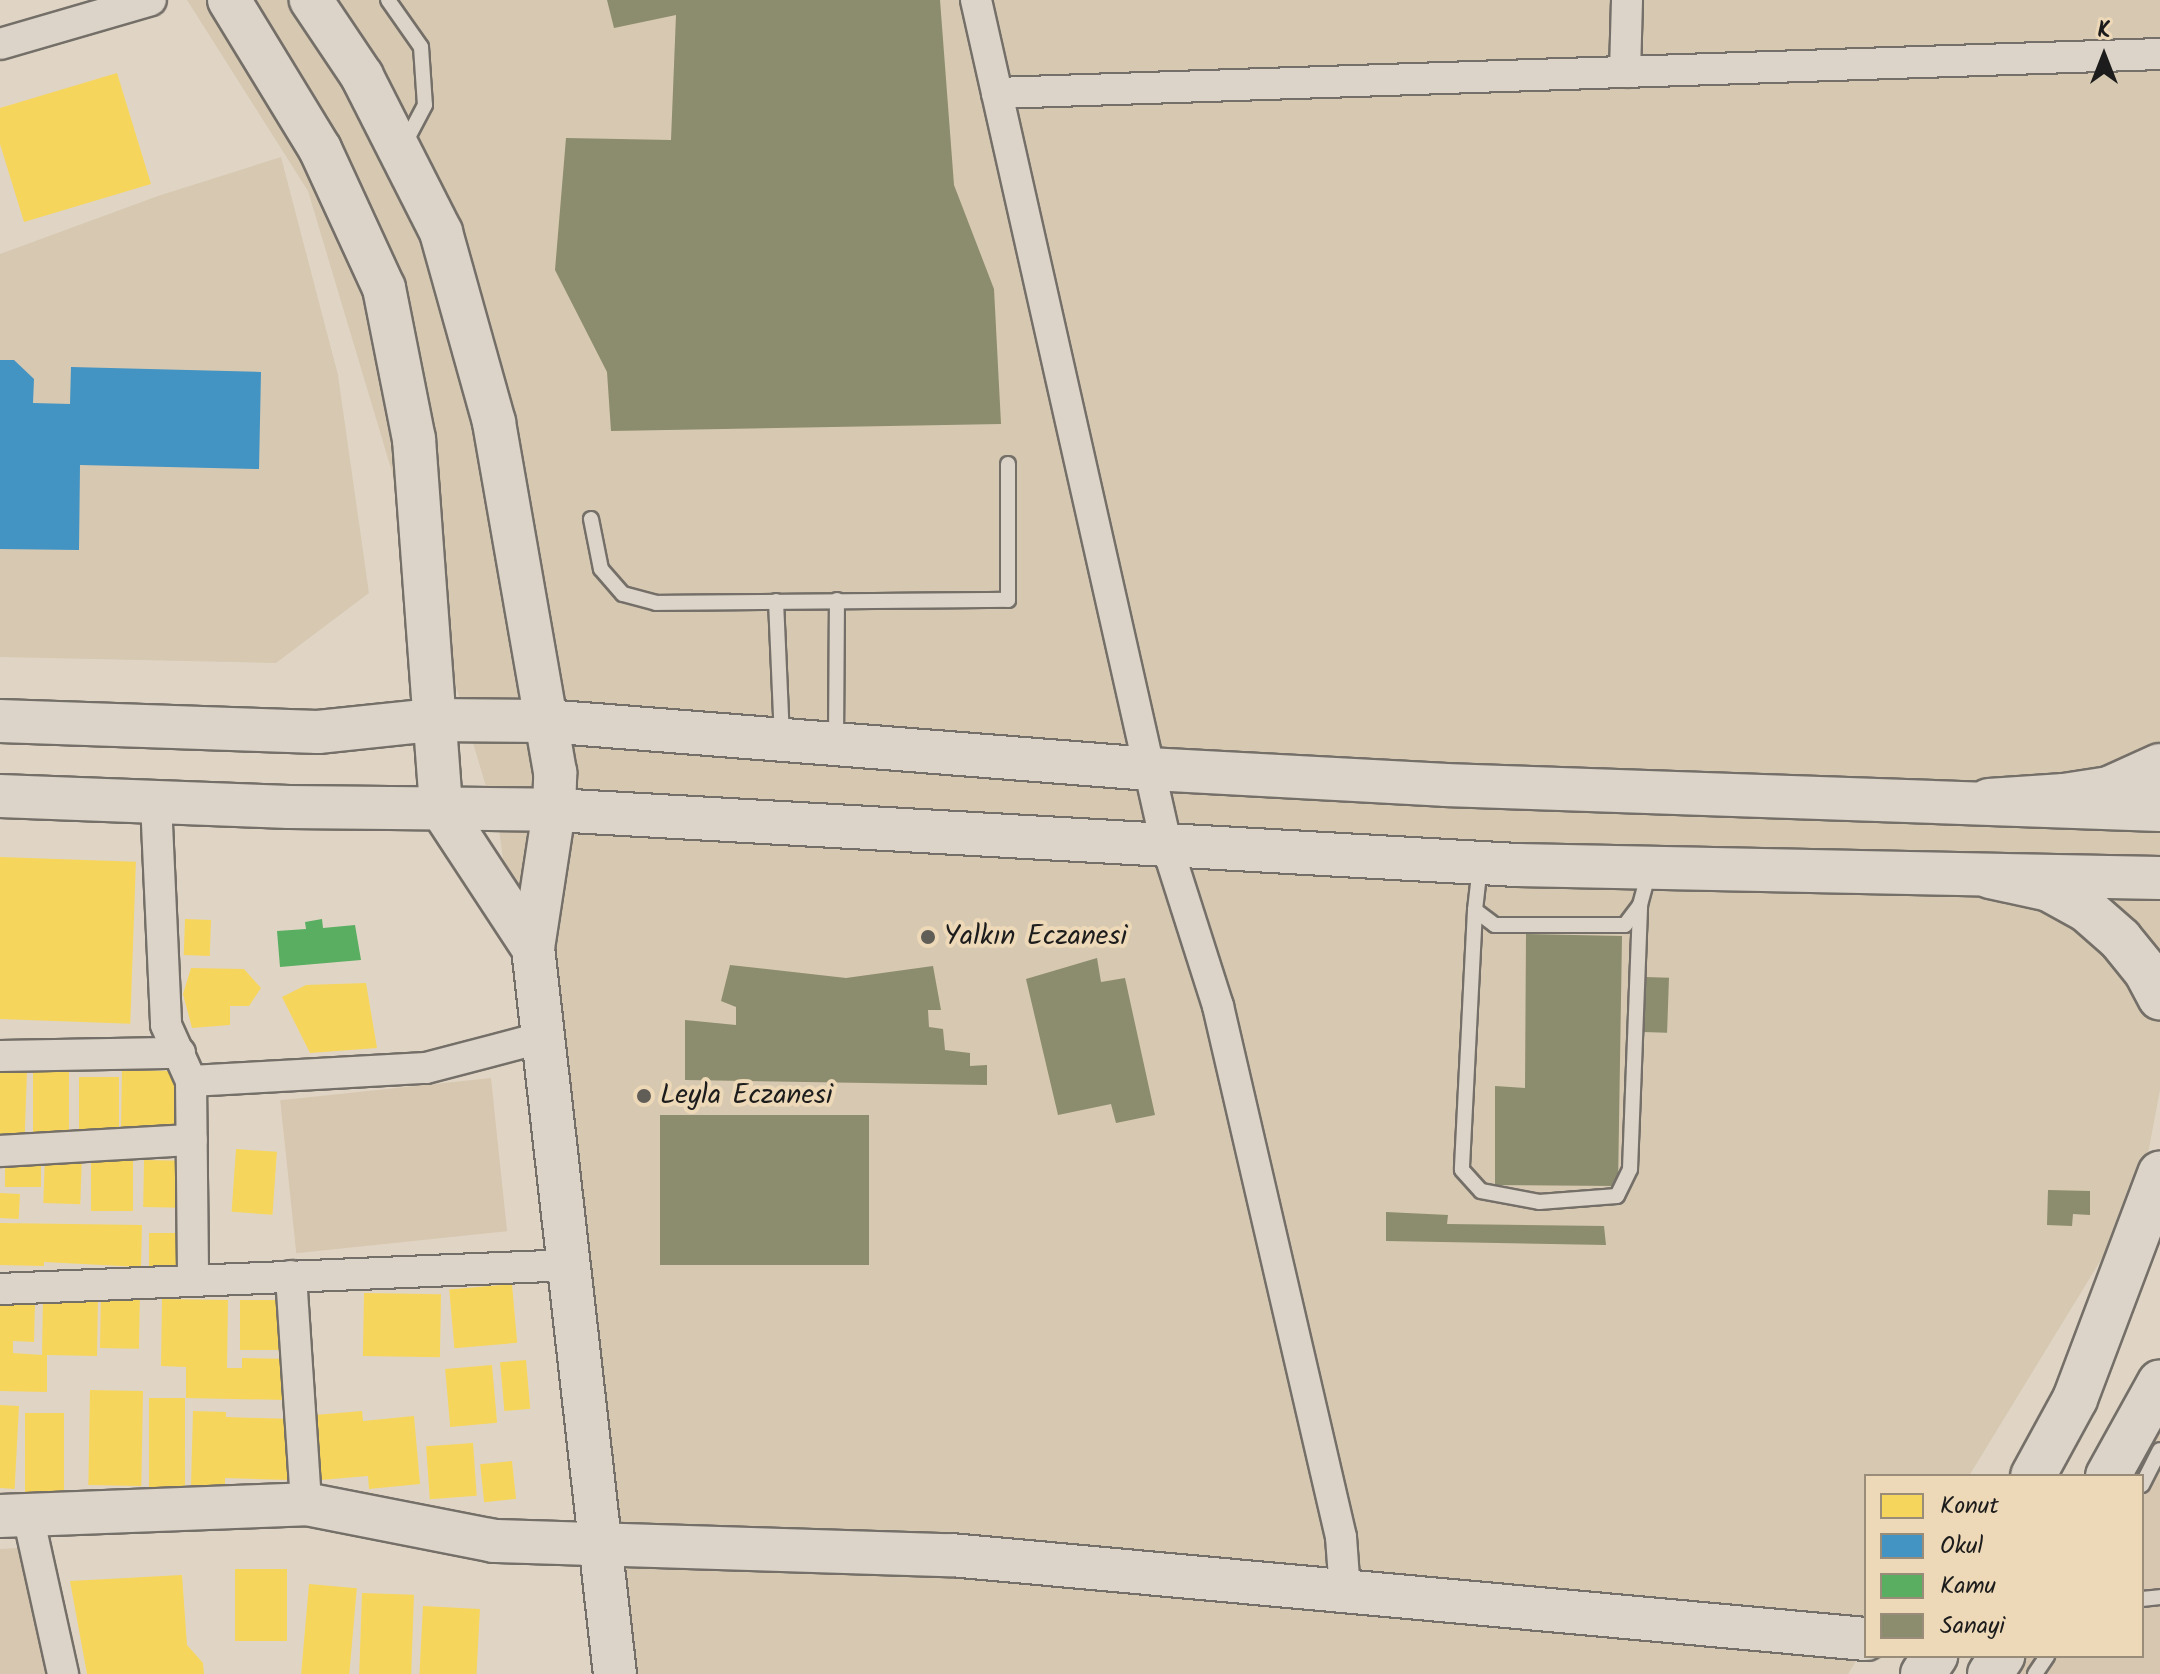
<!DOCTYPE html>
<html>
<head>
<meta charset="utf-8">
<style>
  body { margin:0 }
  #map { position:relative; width:2160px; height:1674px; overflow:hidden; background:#e0d5c4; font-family:Kalam,sans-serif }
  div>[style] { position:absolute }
  .built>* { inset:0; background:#d6c8b1 }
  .green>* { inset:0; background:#d7c7b0; transform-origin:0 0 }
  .homes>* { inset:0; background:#f6d55c; transform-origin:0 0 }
  .schools>* { inset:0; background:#4393c3 }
  .public>* { inset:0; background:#5aae61 }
  .industry>* { inset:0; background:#8c8c6e; transform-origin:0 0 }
  .roads { filter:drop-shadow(2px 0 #746f68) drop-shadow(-2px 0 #746f68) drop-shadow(0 2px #746f68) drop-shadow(0 -2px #746f68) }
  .lane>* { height:14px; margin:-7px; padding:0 7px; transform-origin:7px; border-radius:7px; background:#dcd4c8 }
  .street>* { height:30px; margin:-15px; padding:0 15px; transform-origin:15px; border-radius:15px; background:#dcd4c8 }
  .secondary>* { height:42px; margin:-21px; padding:0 21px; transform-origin:21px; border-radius:21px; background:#dcd4c8 }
  .primary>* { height:44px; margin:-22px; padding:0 22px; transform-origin:22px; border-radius:22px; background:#dcd4c8 }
  .dots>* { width:22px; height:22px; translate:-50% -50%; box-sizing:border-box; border:4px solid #edd8b7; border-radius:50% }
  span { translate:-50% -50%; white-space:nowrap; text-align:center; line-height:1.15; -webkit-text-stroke:8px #edd8b7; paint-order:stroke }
  .poi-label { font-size:28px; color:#1c1c1c }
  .left { translate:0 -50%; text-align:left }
  .legend { position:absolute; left:1864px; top:1474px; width:280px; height:184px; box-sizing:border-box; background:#edd8b7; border:2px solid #998d79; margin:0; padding:10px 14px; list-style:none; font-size:24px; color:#1c1c1c }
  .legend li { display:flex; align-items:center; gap:16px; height:40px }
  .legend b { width:40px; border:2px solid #998d79 }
  .north { position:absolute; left:2064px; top:16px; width:80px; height:80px; -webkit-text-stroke:6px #edd8b7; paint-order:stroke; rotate:0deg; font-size:22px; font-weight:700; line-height:32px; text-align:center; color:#1c1c1c }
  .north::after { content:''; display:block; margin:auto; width:28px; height:36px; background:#1c1c1c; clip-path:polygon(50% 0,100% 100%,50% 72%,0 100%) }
</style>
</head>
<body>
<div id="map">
  <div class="built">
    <i style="clip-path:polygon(187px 0,2160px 0,2160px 1090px,2140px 1196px,1969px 1476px,1866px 1476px,1866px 1645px,1848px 1674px,616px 1674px,499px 830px,308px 191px)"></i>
    <i style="clip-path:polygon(281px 157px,338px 375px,369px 593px,276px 663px,0 657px,0 254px,158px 196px)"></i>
  </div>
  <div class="green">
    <i style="left:491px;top:1078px;width:154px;height:212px;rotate:84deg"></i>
    <i style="clip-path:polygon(2160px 1395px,2160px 1674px,1996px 1674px,2007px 1656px,2142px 1656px,2142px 1476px,2113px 1476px)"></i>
    <i style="clip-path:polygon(17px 1548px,29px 1566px,50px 1674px,0 1674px,0 1549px)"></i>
  </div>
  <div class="homes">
    <i style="clip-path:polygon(117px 73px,151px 184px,24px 222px,0 144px,0 108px)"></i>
    <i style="left:0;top:857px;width:136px;height:162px;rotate:2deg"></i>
    <i style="left:185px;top:919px;width:26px;height:36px;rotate:2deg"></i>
    <i style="clip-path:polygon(191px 968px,244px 969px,261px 988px,249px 1006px,230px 1006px,230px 1025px,192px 1028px,183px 994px)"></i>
    <i style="clip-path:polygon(366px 983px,377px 1048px,310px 1053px,282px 997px,306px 985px)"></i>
    <i style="left:33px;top:1066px;width:36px;height:72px"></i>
    <i style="left:0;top:1070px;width:27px;height:77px;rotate:2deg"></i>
    <i style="left:122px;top:1070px;width:54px;height:64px;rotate:1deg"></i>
    <i style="left:79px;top:1077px;width:40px;height:58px"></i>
    <i style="left:236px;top:1149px;width:41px;height:63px;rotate:4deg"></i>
    <i style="left:45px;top:1154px;width:37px;height:49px;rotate:2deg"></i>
    <i style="left:91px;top:1157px;width:42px;height:54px"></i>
    <i style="left:144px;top:1160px;width:39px;height:47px;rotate:1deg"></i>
    <i style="left:5px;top:1163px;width:36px;height:24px"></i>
    <i style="left:0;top:1193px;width:20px;height:25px;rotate:3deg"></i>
    <i style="clip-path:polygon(0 1223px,142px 1225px,141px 1267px,44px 1262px,44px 1266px,0 1265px)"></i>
    <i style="left:149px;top:1233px;width:28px;height:33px"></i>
    <i style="left:512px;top:1284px;width:59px;height:63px;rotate:85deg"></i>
    <i style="left:101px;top:1290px;width:39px;height:58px;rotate:1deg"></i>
    <i style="left:364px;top:1293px;width:77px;height:63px;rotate:1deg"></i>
    <i style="clip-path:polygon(43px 1297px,98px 1299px,97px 1356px,47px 1355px,47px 1392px,0 1391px,0 1300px,35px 1301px,34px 1342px,13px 1341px,13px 1353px,42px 1355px)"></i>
    <i style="clip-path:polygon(162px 1299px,228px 1300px,227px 1368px,242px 1368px,242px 1358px,288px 1359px,287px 1400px,186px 1398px,186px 1367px,161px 1366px)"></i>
    <i style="left:240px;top:1300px;width:43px;height:50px"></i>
    <i style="left:526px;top:1360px;width:49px;height:26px;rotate:85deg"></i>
    <i style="left:492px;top:1365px;width:58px;height:47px;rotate:85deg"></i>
    <i style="left:90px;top:1390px;width:53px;height:95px;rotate:1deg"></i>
    <i style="left:149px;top:1398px;width:36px;height:92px"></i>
    <i style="left:0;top:1405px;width:19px;height:83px;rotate:3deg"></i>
    <i style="clip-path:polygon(193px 1411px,226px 1412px,226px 1417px,293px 1419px,291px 1480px,225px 1478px,225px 1487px,191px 1486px)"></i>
    <i style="clip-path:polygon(362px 1411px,363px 1421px,414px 1416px,420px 1484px,369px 1489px,368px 1476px,320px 1480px,315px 1415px)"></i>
    <i style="left:25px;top:1413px;width:39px;height:79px"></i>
    <i style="left:473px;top:1443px;width:53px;height:47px;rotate:86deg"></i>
    <i style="left:512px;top:1461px;width:38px;height:32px;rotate:84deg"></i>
    <i style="left:235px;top:1569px;width:52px;height:72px"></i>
    <i style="clip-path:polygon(182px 1575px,187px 1645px,203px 1663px,204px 1674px,87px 1674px,70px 1581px)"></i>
    <i style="left:309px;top:1584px;width:48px;height:90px;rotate:5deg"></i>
    <i style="left:362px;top:1593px;width:52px;height:81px;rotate:2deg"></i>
    <i style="left:423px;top:1606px;width:57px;height:68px;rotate:3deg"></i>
  </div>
  <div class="schools">
    <i style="clip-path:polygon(0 360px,14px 360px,34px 379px,33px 403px,70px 404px,71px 367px,261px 372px,259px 469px,80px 465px,79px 550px,0 549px)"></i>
  </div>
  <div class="public">
    <i style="clip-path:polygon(322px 919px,323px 928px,355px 925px,361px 960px,280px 967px,277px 931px,306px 929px,305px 922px)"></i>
  </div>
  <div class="industry">
    <i style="clip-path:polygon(607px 0,940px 0,954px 185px,994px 289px,1001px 424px,611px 431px,607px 372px,555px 270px,566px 138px,671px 140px,676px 15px,614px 28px)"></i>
    <i style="clip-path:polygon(1526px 934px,1622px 936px,1618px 1186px,1495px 1185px,1495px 1086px,1525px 1088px)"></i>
    <i style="clip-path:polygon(1097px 958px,1101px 982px,1125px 978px,1155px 1115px,1116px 1123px,1111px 1104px,1058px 1115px,1026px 979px)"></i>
    <i style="clip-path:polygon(730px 965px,846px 978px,933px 966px,941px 1010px,928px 1010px,929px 1027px,943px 1029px,945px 1050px,970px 1053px,970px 1066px,987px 1065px,987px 1085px,685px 1080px,685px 1020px,736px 1025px,736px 1007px,721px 1001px)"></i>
    <i style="left:1645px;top:977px;width:24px;height:55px;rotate:2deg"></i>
    <i style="left:660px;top:1115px;width:209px;height:150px"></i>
    <i style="clip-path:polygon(2048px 1190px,2090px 1191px,2090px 1215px,2073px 1214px,2072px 1226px,2047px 1225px)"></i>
    <i style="clip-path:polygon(1386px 1212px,1448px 1215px,1447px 1224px,1604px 1226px,1606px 1245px,1386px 1241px)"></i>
  </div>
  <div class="roads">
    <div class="lane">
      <i style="left:388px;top:0;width:57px;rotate:54.9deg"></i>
      <i style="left:421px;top:47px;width:58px;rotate:86.1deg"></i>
      <i style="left:425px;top:105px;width:45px;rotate:117.7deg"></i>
      <i style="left:591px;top:519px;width:51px;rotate:78.7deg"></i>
      <i style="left:601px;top:569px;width:33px;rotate:49deg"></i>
      <i style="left:623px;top:594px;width:34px;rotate:15deg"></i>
      <i style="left:656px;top:603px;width:352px;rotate:-0.5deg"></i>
      <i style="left:1008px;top:600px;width:136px;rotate:-90deg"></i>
      <i style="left:776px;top:601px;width:136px;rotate:87.5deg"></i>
      <i style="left:836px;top:740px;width:140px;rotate:-89.6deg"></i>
      <i style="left:1480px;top:866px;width:44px;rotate:96.5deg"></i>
      <i style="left:1475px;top:910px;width:25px;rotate:37deg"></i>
      <i style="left:1495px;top:925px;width:130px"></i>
      <i style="left:1625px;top:925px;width:25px;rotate:-53deg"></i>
      <i style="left:1640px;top:905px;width:35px;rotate:-75deg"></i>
      <i style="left:1475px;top:910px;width:260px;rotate:92.9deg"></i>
      <i style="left:1462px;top:1170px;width:28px;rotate:48deg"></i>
      <i style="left:1481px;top:1191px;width:59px;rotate:10.7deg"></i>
      <i style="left:1539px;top:1202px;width:78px;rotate:-4.4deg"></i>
      <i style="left:1617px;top:1196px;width:30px;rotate:-64deg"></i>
      <i style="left:1630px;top:1169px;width:264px;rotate:-87.8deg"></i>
      <i style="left:2142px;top:1485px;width:39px;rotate:-63deg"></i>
      <i style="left:2142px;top:1599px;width:18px;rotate:-6deg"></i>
      <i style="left:2035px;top:1674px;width:22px;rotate:-56deg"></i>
    </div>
    <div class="street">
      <i style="left:976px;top:0;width:864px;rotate:77.3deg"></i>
      <i style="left:1166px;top:843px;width:171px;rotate:72.3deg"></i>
      <i style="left:1218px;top:1006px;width:545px;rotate:76.96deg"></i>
      <i style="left:1341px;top:1537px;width:55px;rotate:85.8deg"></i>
      <i style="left:0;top:44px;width:157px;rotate:-16.2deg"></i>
      <i style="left:1625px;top:72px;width:72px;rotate:-88.4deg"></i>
      <i style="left:997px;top:93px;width:1164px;rotate:-1.92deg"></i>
      <i style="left:156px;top:802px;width:223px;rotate:87.4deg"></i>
      <i style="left:166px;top:1025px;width:61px;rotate:65.9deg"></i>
      <i style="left:191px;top:1081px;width:200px;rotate:89.4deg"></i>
      <i style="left:0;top:1056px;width:180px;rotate:-1deg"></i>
      <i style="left:191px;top:1081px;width:235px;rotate:-3.2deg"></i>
      <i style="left:426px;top:1068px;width:122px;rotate:-14.7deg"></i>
      <i style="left:0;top:1151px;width:192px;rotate:-3.3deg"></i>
      <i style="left:291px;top:1276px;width:228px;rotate:86.2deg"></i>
      <i style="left:0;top:1289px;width:573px;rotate:-2.4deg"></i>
      <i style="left:28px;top:1516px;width:162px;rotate:77.5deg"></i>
    </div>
    <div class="secondary">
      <i style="left:229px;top:0;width:175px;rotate:58.6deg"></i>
      <i style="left:320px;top:149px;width:153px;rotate:65.3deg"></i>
      <i style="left:384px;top:288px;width:154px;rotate:78.8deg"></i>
      <i style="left:414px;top:439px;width:370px;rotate:85.8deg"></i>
      <i style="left:441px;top:808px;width:168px;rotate:56.7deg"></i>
      <i style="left:533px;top:948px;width:140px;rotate:-81.3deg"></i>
      <i style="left:554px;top:810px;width:38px;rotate:-88deg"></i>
      <i style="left:555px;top:772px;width:355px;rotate:-99.9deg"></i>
      <i style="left:494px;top:422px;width:197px;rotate:-105.6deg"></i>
      <i style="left:441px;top:232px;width:175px;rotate:-116.9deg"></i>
      <i style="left:362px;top:76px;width:92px;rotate:-123.9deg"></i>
      <i style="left:0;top:721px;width:318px;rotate:2deg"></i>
      <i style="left:318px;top:732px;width:116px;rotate:-6deg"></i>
      <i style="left:433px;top:720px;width:112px;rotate:0.5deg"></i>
      <i style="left:545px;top:721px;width:607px;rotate:4.54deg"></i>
      <i style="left:1150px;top:769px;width:295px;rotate:3.1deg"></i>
      <i style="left:1445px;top:785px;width:715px;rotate:2deg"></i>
      <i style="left:0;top:796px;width:289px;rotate:2.2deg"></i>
      <i style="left:289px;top:807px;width:265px;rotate:0.6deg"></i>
      <i style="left:554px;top:810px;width:965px;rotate:3.27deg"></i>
      <i style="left:1517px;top:865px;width:643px;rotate:1.16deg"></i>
      <i style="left:533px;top:948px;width:731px;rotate:83.56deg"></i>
      <i style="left:0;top:1516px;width:306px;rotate:-2.2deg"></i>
      <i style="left:306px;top:1504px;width:192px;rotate:11.1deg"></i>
      <i style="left:494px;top:1541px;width:457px;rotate:1.8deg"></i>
      <i style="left:951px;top:1555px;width:919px;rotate:5.25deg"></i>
    </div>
    <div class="primary">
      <i style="left:1989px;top:801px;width:75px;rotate:-3.8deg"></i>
      <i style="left:2064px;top:796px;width:46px;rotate:-8.8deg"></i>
      <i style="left:2109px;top:789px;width:56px;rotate:-24.3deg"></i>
      <i style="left:1990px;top:876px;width:60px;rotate:12.4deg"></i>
      <i style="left:2049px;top:889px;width:43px;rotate:28.9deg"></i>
      <i style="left:2087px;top:910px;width:44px;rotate:41.3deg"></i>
      <i style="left:2120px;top:939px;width:41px;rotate:50.9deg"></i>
      <i style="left:2146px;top:971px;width:30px;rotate:62deg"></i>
      <i style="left:2033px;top:1476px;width:88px;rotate:-61.4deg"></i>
      <i style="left:2075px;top:1399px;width:241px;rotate:-69.3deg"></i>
      <i style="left:2108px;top:1476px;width:107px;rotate:-61deg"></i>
      <i style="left:1923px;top:1674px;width:22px;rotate:-56deg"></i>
      <i style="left:1990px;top:1674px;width:22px;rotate:-56deg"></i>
    </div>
  </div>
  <div class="dots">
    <i style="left:928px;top:937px;background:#615d57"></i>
    <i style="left:644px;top:1096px;background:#615d57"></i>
  </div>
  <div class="poi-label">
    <span class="left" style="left:944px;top:937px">Yalkın Eczanesi</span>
    <span class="left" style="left:660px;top:1096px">Leyla Eczanesi</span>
  </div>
  <ul class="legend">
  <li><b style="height:22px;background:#f6d55c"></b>Konut</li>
  <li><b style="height:22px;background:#4393c3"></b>Okul</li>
  <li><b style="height:22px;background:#5aae61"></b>Kamu</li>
  <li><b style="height:22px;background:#8c8c6e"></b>Sanayi</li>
  </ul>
  <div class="north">K</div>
</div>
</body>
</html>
